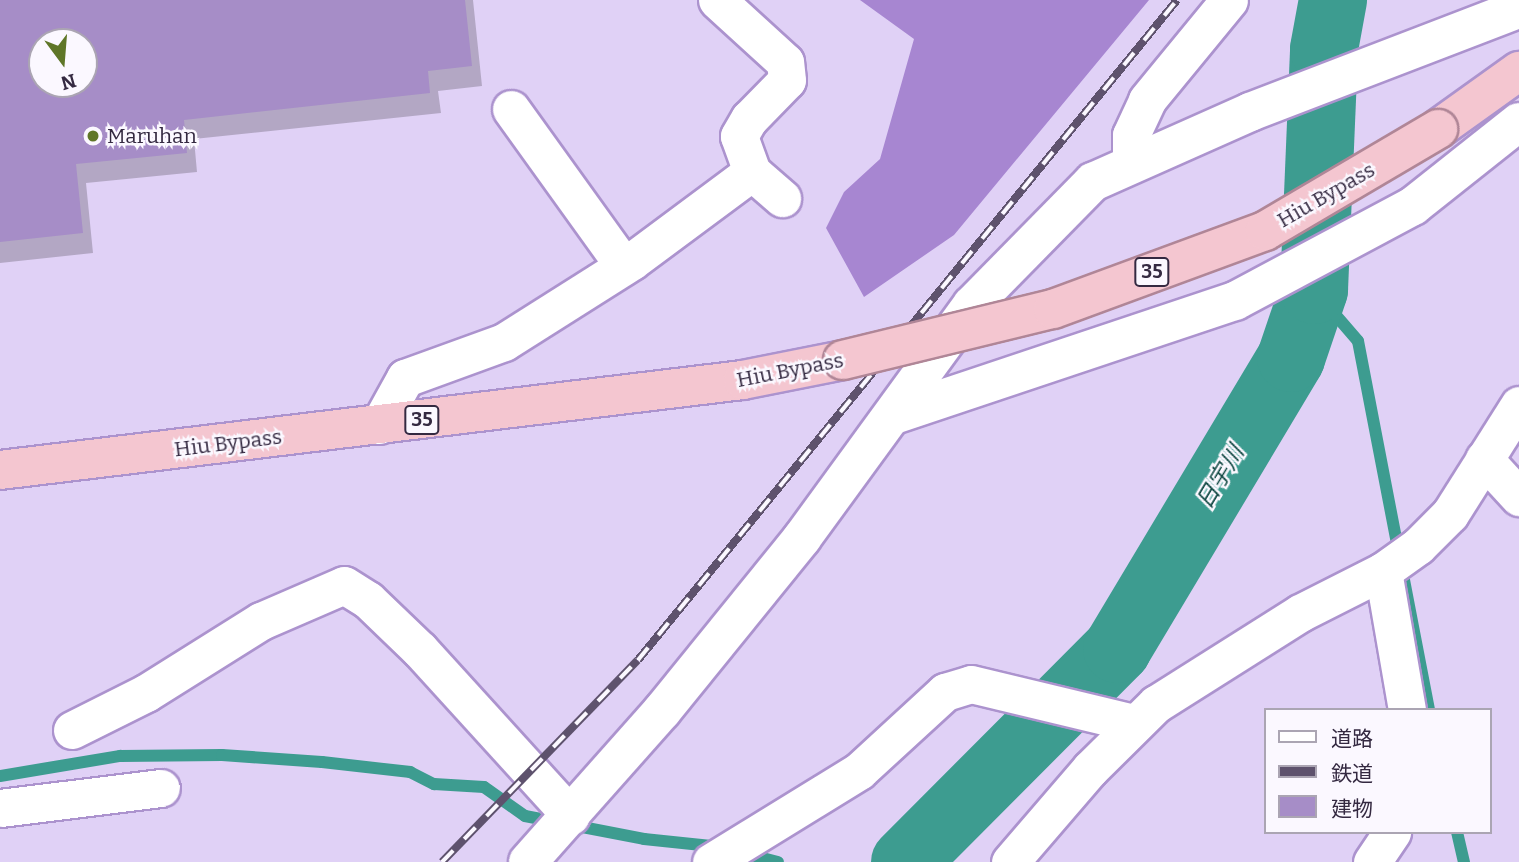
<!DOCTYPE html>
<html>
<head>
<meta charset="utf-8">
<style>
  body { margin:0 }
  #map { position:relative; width:1519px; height:862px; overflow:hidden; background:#e0d1f6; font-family:Bitter,"Noto Sans JP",serif }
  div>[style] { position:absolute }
  .forest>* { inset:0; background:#a786d1 }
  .shadow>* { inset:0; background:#0003 }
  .stream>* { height:12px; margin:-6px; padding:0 6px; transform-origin:6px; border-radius:6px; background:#3d9c90 }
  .river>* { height:68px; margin:-34px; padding:0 34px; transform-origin:34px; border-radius:34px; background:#3d9c90 }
  .building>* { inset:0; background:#a68dc7 }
  .roads { filter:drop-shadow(2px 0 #ac93ce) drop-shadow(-2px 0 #ac93ce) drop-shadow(0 2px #ac93ce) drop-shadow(0 -2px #ac93ce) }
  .minor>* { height:37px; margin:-18.5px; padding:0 18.5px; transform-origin:18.5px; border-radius:18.5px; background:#fff }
  .tertiary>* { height:38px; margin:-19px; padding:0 19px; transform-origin:19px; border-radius:19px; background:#fff }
  .trunk>* { height:38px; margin:-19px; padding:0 19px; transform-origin:19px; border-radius:19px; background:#f4c6d0 }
  .rail>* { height:8px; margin-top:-4px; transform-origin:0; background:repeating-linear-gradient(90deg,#fbf8ff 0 16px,#5e526d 0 32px); box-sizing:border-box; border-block:2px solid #5e526d }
  .bridges { filter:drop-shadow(2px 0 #b08697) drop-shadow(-2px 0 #b08697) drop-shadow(0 2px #b08697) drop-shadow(0 -2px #b08697) }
  .trunk-bridge>* { height:38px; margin:-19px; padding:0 19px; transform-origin:19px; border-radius:19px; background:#f4c6d0 }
  .dots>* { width:19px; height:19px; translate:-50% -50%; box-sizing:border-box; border:4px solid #fbf8ff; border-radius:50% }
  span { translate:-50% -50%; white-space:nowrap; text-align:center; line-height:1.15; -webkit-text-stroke:5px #fbf8ff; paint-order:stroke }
  .shield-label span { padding:2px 5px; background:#fbf8ff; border:2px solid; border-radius:5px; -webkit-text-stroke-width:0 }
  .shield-label { font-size:19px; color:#342941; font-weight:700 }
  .poi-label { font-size:21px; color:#342941 }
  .left { translate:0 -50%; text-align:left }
  .street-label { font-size:21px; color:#342941 }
  .water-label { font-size:23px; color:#0d4640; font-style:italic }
  .legend { position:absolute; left:1264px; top:708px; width:228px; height:126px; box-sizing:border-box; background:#fbf8ff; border:2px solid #aba5b3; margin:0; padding:9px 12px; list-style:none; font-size:21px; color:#342941 }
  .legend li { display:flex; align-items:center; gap:14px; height:35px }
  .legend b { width:35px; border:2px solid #aba5b3 }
  .north { position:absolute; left:28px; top:28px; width:70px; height:70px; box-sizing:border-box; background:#fbf8ff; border:2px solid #aba5b3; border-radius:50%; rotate:164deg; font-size:19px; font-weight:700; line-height:28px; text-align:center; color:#342941 }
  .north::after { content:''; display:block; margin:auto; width:24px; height:32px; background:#5f7628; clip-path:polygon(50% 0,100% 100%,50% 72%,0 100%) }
</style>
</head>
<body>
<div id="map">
  <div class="forest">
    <i style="clip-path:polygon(860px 0,1149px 0,954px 235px,864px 297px,826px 228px,844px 192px,880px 159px,914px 39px)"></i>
  </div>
  <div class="shadow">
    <i style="clip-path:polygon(evenodd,0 0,473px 0,482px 86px,438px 91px,441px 113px,194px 139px,197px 172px,86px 183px,93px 253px,0 263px,0 0,42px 42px,84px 42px,84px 84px,42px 84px,42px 42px)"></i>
  </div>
  <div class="stream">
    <i style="left:1314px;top:290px;width:67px;rotate:49.2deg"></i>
    <i style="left:1358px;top:341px;width:376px;rotate:79.1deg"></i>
    <i style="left:0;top:776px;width:122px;rotate:-9.5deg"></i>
    <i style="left:120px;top:756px;width:102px;rotate:-0.6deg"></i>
    <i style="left:222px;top:755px;width:100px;rotate:4deg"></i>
    <i style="left:322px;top:762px;width:89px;rotate:6.5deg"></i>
    <i style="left:410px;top:772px;width:27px;rotate:27deg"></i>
    <i style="left:434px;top:784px;width:50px;rotate:3.4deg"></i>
    <i style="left:484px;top:787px;width:50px;rotate:35.3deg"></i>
    <i style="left:525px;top:816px;width:121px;rotate:10.9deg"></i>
    <i style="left:644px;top:839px;width:77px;rotate:5.9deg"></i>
    <i style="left:1457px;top:832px;width:31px;rotate:77deg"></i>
    <i style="left:742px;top:853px;width:37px;rotate:14deg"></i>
  </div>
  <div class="river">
    <i style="left:905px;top:862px;width:301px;rotate:-45.1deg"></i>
    <i style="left:1117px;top:649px;width:339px;rotate:-59.1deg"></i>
    <i style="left:1291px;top:358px;width:72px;rotate:-71.3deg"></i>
    <i style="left:1314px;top:290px;width:241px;rotate:-87.6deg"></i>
    <i style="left:1324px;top:49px;width:50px;rotate:-79.6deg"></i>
  </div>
  <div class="building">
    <i style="clip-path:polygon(evenodd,0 0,465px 0,472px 66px,428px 71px,430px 93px,184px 120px,187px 153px,76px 164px,83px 233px,0 242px,0 0,42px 42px,84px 42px,84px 84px,42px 84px,42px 42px)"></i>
  </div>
  <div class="roads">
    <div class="minor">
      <i style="left:511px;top:109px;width:193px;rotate:54.3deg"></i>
      <i style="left:1131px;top:163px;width:28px;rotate:-90deg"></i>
      <i style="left:1131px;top:135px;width:38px;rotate:-65deg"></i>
      <i style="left:1147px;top:100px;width:129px;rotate:-50.6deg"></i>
      <i style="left:752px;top:172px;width:40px;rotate:41deg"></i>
      <i style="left:379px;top:425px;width:54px;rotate:-61deg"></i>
      <i style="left:405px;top:378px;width:105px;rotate:-20deg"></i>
      <i style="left:504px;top:342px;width:151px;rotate:-32.3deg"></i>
      <i style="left:632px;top:261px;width:149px;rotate:-36.6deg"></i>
      <i style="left:752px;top:172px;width:38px;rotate:-110deg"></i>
      <i style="left:739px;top:136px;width:20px;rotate:-60deg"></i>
      <i style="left:749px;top:119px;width:54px;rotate:-45.7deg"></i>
      <i style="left:787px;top:80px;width:18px;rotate:-96deg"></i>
      <i style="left:785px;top:62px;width:92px;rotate:-137.6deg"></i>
      <i style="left:1484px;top:459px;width:52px;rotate:47.4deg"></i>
      <i style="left:1383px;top:571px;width:141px;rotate:80.2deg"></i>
      <i style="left:72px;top:730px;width:83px;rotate:-26.6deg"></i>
      <i style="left:146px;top:693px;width:136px;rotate:-32.1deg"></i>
      <i style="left:261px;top:621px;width:90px;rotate:-23.4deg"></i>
      <i style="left:344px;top:585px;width:28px;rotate:32deg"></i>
      <i style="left:368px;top:600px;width:72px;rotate:43.9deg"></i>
      <i style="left:420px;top:650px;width:224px;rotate:47.7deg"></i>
      <i style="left:0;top:808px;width:162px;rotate:-7.1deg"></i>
      <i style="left:711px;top:862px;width:174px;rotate:-31.6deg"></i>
      <i style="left:859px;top:771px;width:117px;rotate:-42.6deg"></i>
      <i style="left:945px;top:692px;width:27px;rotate:-17deg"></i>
      <i style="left:971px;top:684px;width:167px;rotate:13.5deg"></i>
      <i style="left:1010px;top:862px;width:123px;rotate:-49.3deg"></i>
      <i style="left:1090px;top:769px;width:93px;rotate:-44.6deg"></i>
      <i style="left:1156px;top:704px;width:170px;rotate:-32.3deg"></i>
      <i style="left:1300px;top:613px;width:93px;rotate:-26.8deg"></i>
      <i style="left:1383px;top:571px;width:43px;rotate:-35.5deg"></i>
      <i style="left:1418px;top:546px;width:45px;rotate:-45deg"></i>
      <i style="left:1450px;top:514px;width:129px;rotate:-57.7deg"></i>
      <i style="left:1372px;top:862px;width:36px;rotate:-56deg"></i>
    </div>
    <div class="tertiary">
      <i style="left:894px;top:415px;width:360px;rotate:-18.5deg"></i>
      <i style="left:1235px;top:301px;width:202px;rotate:-28.1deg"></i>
      <i style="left:1413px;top:206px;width:135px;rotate:-38.4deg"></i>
      <i style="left:528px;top:862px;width:202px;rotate:-48.4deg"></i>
      <i style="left:662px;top:711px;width:223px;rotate:-51deg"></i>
      <i style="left:802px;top:538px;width:288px;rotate:-53.9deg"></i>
      <i style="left:972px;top:305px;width:173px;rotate:-45.5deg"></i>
      <i style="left:1093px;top:182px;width:172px;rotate:-24deg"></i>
      <i style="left:1250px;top:112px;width:288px;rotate:-21deg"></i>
    </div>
    <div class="trunk">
      <i style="left:1438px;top:129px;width:100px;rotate:-35.6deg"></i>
      <i style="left:0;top:470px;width:748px;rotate:-6.91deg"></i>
      <i style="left:743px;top:380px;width:102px;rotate:-11.3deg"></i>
    </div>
  </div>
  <div class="rail">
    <i style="left:442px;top:862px;width:281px;rotate:-45.9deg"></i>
    <i style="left:638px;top:660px;width:852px;rotate:-50.76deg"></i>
  </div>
  <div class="bridges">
    <div class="trunk-bridge">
      <i style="left:843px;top:360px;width:216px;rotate:-13.7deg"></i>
      <i style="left:1053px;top:309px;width:226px;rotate:-20.2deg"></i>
      <i style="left:1265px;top:231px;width:201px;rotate:-30.5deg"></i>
    </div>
  </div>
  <div class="dots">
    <i style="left:93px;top:136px;background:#5f7628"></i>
  </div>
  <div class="shield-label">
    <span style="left:1152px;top:272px">35</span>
    <span style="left:422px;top:420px">35</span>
  </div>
  <div class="poi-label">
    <span class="left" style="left:107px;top:136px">Maruhan</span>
  </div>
  <div class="street-label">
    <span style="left:1326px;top:195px;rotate:-30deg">Hiu Bypass</span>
    <span style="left:790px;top:370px;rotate:-11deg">Hiu Bypass</span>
    <span style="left:228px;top:443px;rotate:-7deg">Hiu Bypass</span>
  </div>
  <div class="water-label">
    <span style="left:1220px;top:477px;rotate:-59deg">日宇川</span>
  </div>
  <ul class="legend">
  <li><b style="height:9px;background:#fff"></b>道路</li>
  <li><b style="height:9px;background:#5e526d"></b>鉄道</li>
  <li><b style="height:19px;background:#a68dc7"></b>建物</li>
  </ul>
  <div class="north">N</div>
</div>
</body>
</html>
